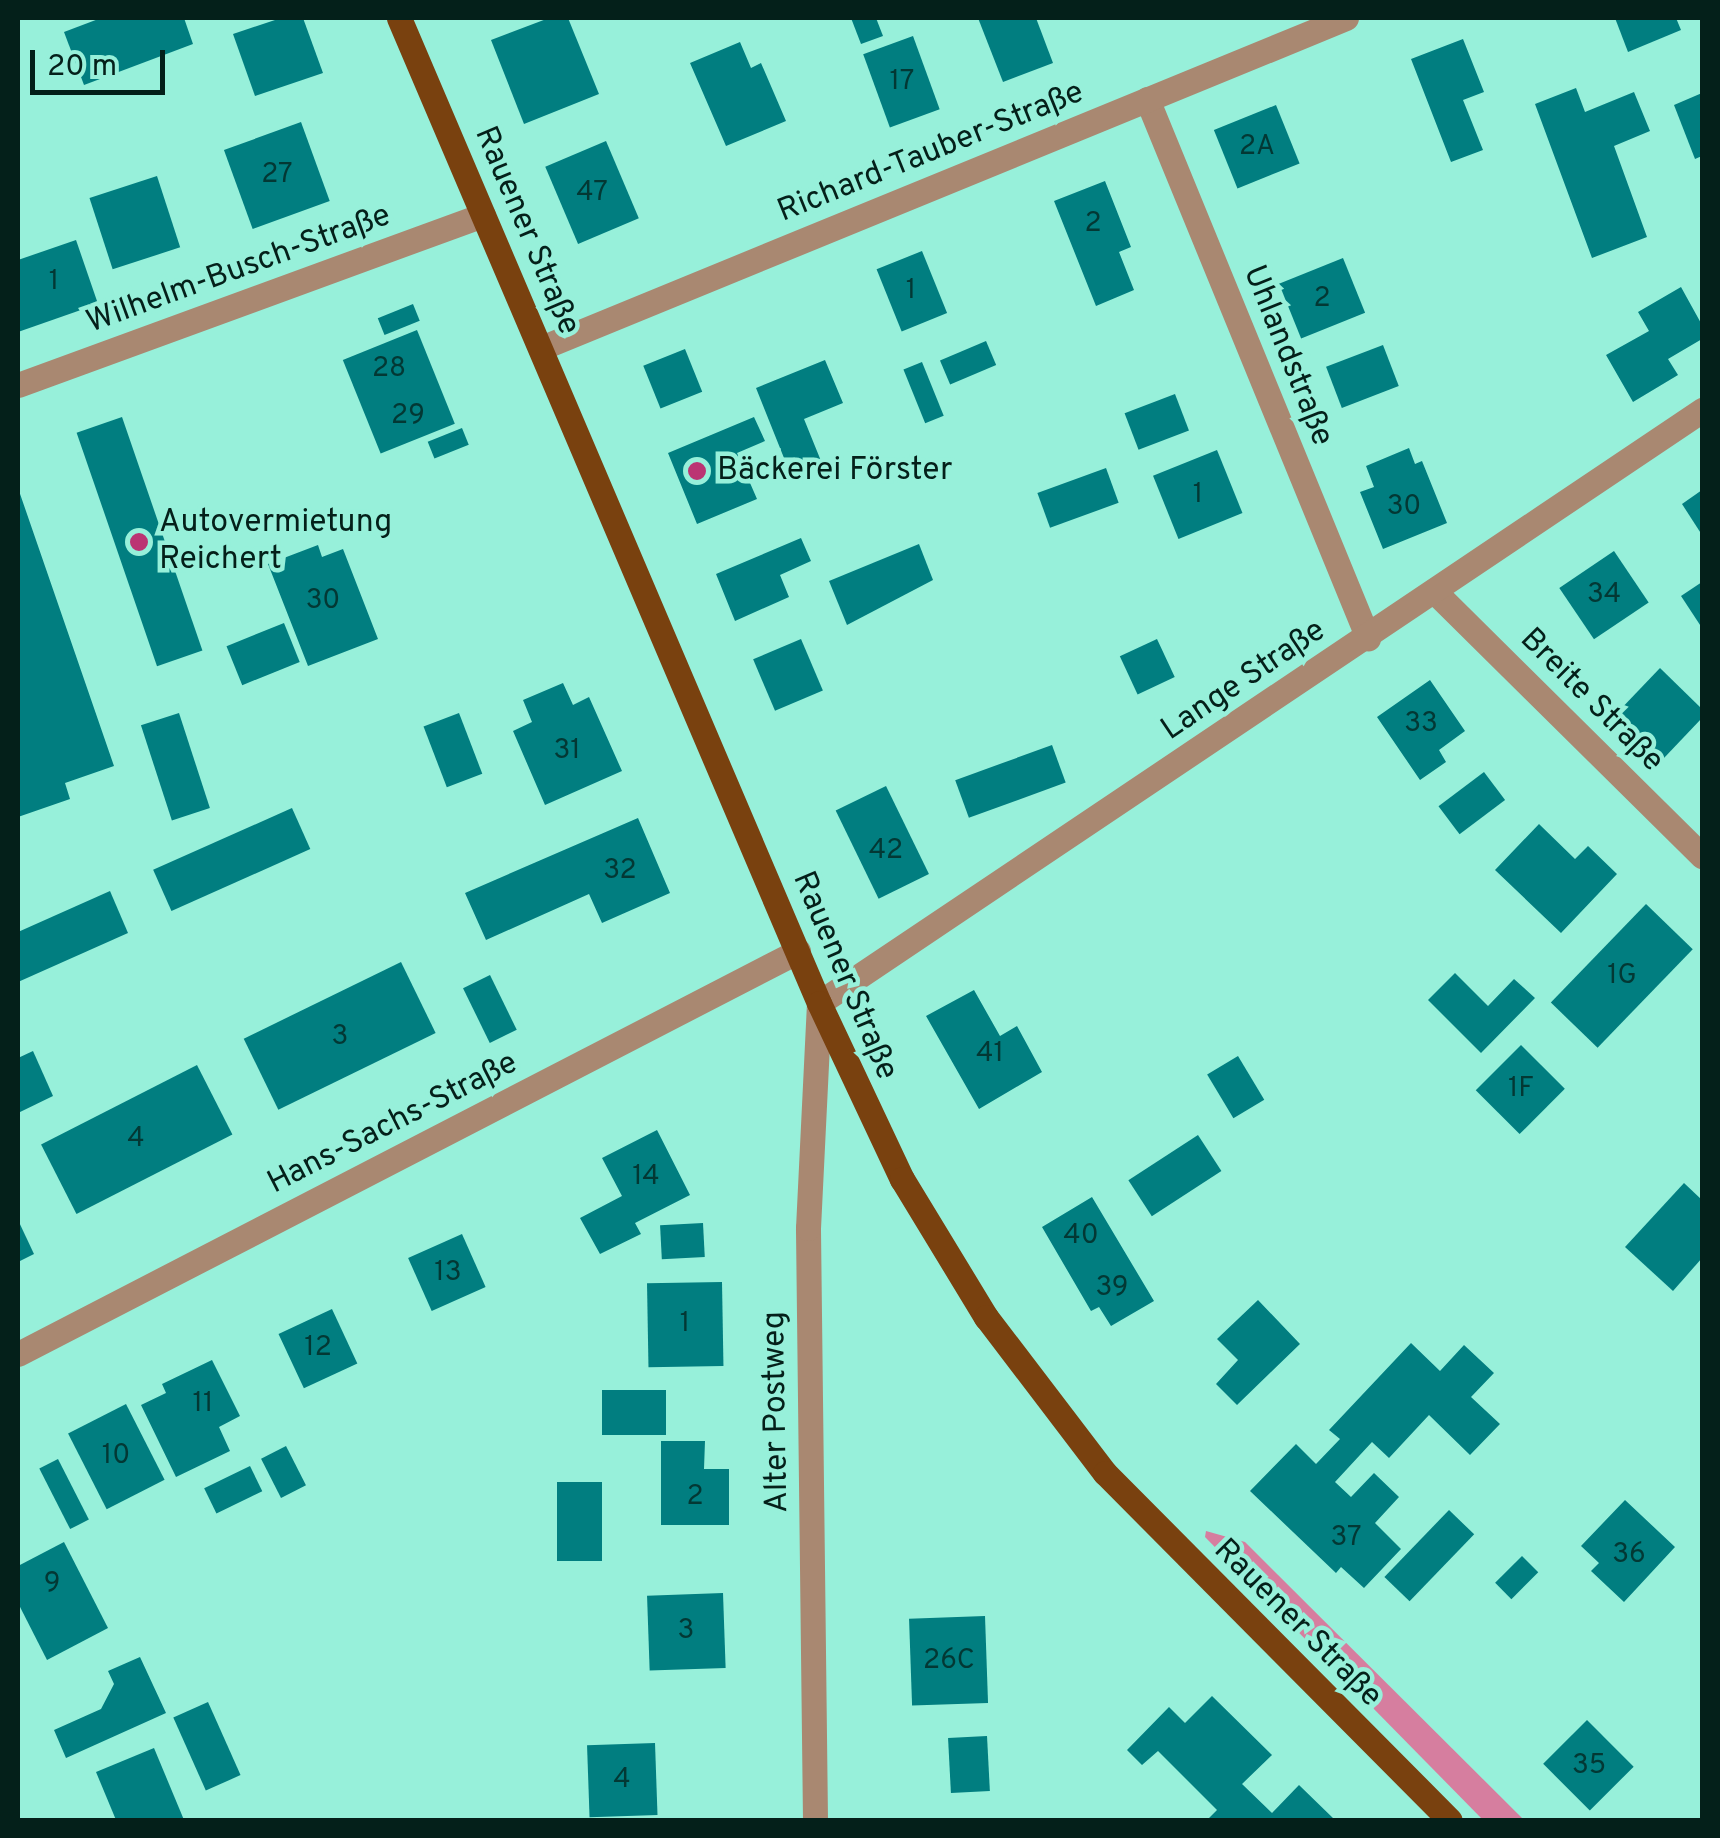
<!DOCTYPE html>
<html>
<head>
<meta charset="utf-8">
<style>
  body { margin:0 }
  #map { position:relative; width:1720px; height:1838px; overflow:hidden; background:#97f0da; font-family:Overpass,sans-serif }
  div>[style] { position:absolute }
  .forest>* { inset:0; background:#d67e9f }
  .building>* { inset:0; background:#017e80; transform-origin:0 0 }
  .minor>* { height:25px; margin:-12.5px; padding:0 12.5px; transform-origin:12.5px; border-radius:12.5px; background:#a98871 }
  .major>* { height:25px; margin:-12.5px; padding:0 12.5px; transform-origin:12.5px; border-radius:12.5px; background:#79410f }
  .dots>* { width:28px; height:28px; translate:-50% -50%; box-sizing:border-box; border:5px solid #97f0da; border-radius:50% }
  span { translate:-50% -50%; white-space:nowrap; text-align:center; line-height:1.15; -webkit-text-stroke:9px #97f0da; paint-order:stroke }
  .number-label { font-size:28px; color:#033834 }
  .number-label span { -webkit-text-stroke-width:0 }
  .street-label { font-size:32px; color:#04201a }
  .poi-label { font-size:32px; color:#04201a }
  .left { translate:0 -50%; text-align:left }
  .frame { position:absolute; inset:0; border:20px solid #04201a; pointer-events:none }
  .scale { position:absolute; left:30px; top:50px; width:135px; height:45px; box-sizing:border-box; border:5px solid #04201a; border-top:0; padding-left:12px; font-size:30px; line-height:35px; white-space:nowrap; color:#04201a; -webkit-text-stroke:8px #97f0da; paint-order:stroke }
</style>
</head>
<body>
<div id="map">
  <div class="forest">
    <i style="clip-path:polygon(1206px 1531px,1245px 1542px,1524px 1820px,1483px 1820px,1205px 1537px)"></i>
  </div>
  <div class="building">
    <i style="clip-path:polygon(101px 18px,184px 18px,193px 44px,84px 85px,64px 32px)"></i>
    <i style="clip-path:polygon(281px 18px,303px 18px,323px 73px,255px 96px,233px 34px)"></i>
    <i style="clip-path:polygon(549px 18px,568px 18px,599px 94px,524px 124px,491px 40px)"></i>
    <i style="clip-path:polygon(851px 18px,876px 18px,883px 36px,861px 44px)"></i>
    <i style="clip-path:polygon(978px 18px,1036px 18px,1053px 63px,1003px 82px)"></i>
    <i style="clip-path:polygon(1615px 18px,1676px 18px,1681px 30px,1628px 52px)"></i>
    <i style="left:913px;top:36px;width:78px;height:53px;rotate:70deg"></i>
    <i style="clip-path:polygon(1463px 39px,1484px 92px,1463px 100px,1483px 150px,1451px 162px,1411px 59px)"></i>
    <i style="clip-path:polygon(740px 42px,751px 68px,761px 63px,786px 121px,726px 146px,690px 63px)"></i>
    <i style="clip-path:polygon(1576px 88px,1585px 112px,1634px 92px,1650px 131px,1614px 146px,1647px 237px,1592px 258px,1535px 104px)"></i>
    <i style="clip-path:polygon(1702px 93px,1702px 156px,1695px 159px,1674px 105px)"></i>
    <i style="left:1276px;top:105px;width:63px;height:67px;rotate:68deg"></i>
    <i style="left:301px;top:122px;width:84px;height:82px;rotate:70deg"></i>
    <i style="left:606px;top:141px;width:84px;height:66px;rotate:67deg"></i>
    <i style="left:157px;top:176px;width:75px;height:71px;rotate:72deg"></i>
    <i style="clip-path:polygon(1105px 181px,1131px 247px,1119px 252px,1134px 290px,1096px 306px,1054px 201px)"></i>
    <i style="clip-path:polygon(76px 240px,98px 304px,18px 332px,18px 260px)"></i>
    <i style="left:922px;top:251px;width:67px;height:49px;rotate:68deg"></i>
    <i style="left:1343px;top:258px;width:59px;height:69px;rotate:68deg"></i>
    <i style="clip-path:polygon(1681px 287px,1702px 325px,1702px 339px,1668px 359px,1678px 375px,1633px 402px,1606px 355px,1649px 331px,1638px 312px)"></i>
    <i style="left:413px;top:304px;width:18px;height:38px;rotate:68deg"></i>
    <i style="left:417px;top:330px;width:101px;height:80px;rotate:68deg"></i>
    <i style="left:986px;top:341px;width:26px;height:50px;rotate:67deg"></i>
    <i style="left:1383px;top:345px;width:44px;height:61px;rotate:69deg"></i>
    <i style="left:685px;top:349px;width:46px;height:45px;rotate:68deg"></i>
    <i style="clip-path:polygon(825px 360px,843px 403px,804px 419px,821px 461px,790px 473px,756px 388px)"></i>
    <i style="left:922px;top:362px;width:58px;height:20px;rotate:68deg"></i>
    <i style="left:1175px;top:394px;width:39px;height:54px;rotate:69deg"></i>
    <i style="left:122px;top:417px;width:247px;height:48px;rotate:71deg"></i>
    <i style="clip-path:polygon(754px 417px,765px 441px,737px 453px,757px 499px,697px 524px,668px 453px)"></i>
    <i style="left:462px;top:428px;width:18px;height:37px;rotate:68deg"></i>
    <i style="clip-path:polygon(1409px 448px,1415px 464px,1422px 461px,1447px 523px,1383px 549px,1360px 492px,1374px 487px,1366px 466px)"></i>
    <i style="left:1217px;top:450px;width:68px;height:69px;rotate:68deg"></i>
    <i style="left:1106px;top:468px;width:37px;height:73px;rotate:70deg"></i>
    <i style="clip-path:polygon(18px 488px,114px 766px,65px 783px,70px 799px,18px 817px)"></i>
    <i style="clip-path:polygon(1702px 490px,1702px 535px,1682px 504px)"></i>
    <i style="clip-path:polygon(801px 538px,811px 561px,780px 575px,789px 597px,735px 621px,716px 574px)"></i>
    <i style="clip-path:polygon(919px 544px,933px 580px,847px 625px,829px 581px)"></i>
    <i style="clip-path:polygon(318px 545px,322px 557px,343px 549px,378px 639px,308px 666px,268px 564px)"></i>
    <i style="left:1614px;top:551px;width:62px;height:66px;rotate:56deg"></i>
    <i style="clip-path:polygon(1702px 582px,1702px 628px,1681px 596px)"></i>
    <i style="left:284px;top:623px;width:42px;height:62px;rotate:68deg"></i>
    <i style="left:801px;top:639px;width:56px;height:52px;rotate:67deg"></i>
    <i style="left:1157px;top:639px;width:42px;height:41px;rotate:65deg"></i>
    <i style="clip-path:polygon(1660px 668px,1702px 709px,1702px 718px,1664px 758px,1617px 713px)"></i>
    <i style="clip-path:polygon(1430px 680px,1465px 731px,1439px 750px,1446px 762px,1420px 780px,1377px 717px)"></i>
    <i style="clip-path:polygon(563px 683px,573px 705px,589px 697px,622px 771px,545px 805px,513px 731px,532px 722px,523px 700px)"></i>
    <i style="left:179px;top:713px;width:100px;height:40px;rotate:72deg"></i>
    <i style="left:459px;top:713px;width:65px;height:38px;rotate:69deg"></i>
    <i style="left:1052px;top:745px;width:40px;height:103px;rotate:70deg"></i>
    <i style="left:1484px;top:772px;width:35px;height:57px;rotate:53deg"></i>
    <i style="left:886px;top:786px;width:98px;height:56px;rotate:64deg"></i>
    <i style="left:292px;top:808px;width:45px;height:152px;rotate:66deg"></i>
    <i style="clip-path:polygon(638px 818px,670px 893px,602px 923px,589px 894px,486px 940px,465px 893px)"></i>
    <i style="clip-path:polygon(1539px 824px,1575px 859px,1588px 846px,1617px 874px,1561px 933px,1495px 870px)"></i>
    <i style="clip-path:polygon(110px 891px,128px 933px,18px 982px,18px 932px)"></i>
    <i style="left:1646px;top:904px;width:65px;height:137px;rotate:44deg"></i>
    <i style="left:401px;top:962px;width:79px;height:175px;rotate:64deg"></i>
    <i style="clip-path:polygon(1455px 973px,1488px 1006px,1514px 979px,1535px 998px,1481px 1053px,1428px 1000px)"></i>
    <i style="left:490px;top:975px;width:61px;height:30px;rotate:64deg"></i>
    <i style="clip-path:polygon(974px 990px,1000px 1036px,1017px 1026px,1042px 1072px,979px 1109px,926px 1016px)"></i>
    <i style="left:1521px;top:1045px;width:62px;height:64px;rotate:45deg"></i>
    <i style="clip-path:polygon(33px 1051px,53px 1096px,18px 1113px,18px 1058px)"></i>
    <i style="left:1238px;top:1056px;width:51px;height:36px;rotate:59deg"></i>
    <i style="left:197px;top:1065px;width:78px;height:175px;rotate:63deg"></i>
    <i style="clip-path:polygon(657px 1130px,690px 1195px,635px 1223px,641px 1234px,600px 1254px,580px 1218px,622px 1196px,602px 1158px)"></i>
    <i style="left:1198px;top:1135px;width:43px;height:83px;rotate:57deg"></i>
    <i style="clip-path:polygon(1684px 1183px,1702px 1200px,1702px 1258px,1673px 1291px,1625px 1247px)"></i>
    <i style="clip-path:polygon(1092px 1197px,1154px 1301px,1111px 1326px,1099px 1307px,1091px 1311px,1042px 1227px)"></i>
    <i style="clip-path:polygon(18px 1220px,34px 1254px,18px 1262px)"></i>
    <i style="left:703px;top:1223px;width:34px;height:43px;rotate:87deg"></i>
    <i style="left:462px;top:1234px;width:58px;height:59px;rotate:66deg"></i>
    <i style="left:722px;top:1282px;width:84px;height:75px;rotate:89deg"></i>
    <i style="clip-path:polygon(1258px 1300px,1300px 1344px,1237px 1405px,1216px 1384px,1238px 1360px,1217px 1339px)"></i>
    <i style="left:332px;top:1309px;width:60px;height:59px;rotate:65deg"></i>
    <i style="clip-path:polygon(1411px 1343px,1440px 1371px,1464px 1345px,1494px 1373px,1471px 1397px,1500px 1424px,1470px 1455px,1429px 1415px,1389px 1458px,1372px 1442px,1335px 1482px,1351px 1497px,1374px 1473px,1399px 1497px,1375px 1523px,1401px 1549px,1364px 1588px,1341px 1567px,1336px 1573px,1250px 1491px,1296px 1444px,1316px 1464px,1340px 1439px,1329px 1430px)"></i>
    <i style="clip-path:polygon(212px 1360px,240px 1416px,219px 1427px,230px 1451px,176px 1477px,141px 1405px,166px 1393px,162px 1384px)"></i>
    <i style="left:602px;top:1390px;width:64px;height:45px"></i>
    <i style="left:126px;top:1404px;width:85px;height:65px;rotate:63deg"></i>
    <i style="clip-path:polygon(661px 1441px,705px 1441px,704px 1469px,729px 1469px,729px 1525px,661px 1525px)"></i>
    <i style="left:286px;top:1446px;width:44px;height:28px;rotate:63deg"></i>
    <i style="left:58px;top:1459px;width:68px;height:21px;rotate:63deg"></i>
    <i style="left:250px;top:1466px;width:28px;height:51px;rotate:64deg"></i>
    <i style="left:557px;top:1482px;width:45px;height:79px"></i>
    <i style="clip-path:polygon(1625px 1500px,1675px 1547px,1624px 1602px,1591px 1571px,1599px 1563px,1581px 1546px)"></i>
    <i style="left:1449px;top:1510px;width:35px;height:93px;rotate:44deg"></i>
    <i style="clip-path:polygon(64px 1542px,108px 1628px,47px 1660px,18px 1603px,18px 1566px)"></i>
    <i style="left:1522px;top:1556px;width:23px;height:38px;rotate:45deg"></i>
    <i style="left:723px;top:1593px;width:75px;height:76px;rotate:88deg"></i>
    <i style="left:985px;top:1616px;width:87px;height:76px;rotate:88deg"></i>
    <i style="clip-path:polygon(140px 1657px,166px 1713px,66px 1758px,54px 1730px,101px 1709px,114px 1684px,108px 1671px)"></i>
    <i style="clip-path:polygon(1212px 1696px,1272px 1755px,1242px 1784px,1272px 1813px,1299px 1785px,1335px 1820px,1207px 1820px,1217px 1810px,1158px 1751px,1142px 1765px,1127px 1750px,1169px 1707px,1185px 1723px)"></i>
    <i style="left:208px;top:1702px;width:80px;height:38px;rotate:66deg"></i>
    <i style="left:1587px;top:1720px;width:66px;height:62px;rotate:45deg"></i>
    <i style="left:987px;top:1736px;width:55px;height:39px;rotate:87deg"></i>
    <i style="left:655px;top:1743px;width:72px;height:68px;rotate:88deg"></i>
    <i style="clip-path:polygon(154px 1748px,184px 1820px,116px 1820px,96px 1772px)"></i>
  </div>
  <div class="minor">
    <i style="left:1147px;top:99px;width:583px;rotate:67.71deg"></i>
    <i style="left:541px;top:348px;width:870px;rotate:-22.29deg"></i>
    <i style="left:18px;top:385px;width:495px;rotate:-20.1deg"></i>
    <i style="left:1434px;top:591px;width:377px;rotate:44.7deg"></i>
    <i style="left:18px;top:1354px;width:878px;rotate:-27.32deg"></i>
    <i style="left:815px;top:1820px;width:592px;rotate:-90.68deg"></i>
    <i style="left:808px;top:1228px;width:225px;rotate:-87.2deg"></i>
    <i style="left:819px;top:1003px;width:1064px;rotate:-33.88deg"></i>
  </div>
  <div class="major">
    <i style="left:399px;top:18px;width:1071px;rotate:66.91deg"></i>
    <i style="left:819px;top:1003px;width:195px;rotate:64.8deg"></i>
    <i style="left:902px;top:1179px;width:162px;rotate:58.7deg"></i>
    <i style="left:986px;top:1317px;width:196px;rotate:52.7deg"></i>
    <i style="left:1105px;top:1473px;width:489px;rotate:45.2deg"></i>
  </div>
  <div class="dots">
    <i style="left:697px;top:471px;background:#bb3473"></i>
    <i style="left:139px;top:542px;background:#bb3473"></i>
  </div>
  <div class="number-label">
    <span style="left:902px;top:82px">17</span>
    <span style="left:1257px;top:147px">2A</span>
    <span style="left:277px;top:175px">27</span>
    <span style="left:592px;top:193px">47</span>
    <span style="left:1093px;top:224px">2</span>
    <span style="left:54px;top:282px">1</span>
    <span style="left:911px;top:291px">1</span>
    <span style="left:1322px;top:299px">2</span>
    <span style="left:389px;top:369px">28</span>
    <span style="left:408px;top:416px">29</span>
    <span style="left:1198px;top:495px">1</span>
    <span style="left:1404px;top:507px">30</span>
    <span style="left:1604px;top:595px">34</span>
    <span style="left:323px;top:601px">30</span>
    <span style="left:1421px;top:724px">33</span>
    <span style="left:567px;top:751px">31</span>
    <span style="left:886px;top:851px">42</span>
    <span style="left:620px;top:871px">32</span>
    <span style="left:1622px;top:976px">1G</span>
    <span style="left:340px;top:1037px">3</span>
    <span style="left:990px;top:1054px">41</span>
    <span style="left:1521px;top:1089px">1F</span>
    <span style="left:136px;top:1139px">4</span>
    <span style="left:646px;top:1177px">14</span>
    <span style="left:1081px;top:1236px">40</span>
    <span style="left:448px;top:1273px">13</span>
    <span style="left:1112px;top:1288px">39</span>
    <span style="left:685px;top:1324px">1</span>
    <span style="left:318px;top:1348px">12</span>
    <span style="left:203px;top:1404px">11</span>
    <span style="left:116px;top:1456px">10</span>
    <span style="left:695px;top:1497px">2</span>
    <span style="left:1346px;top:1538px">37</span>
    <span style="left:1629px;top:1555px">36</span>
    <span style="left:52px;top:1584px">9</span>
    <span style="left:686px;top:1631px">3</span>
    <span style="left:949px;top:1661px">26C</span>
    <span style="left:1589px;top:1766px">35</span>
    <span style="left:622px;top:1780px">4</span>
  </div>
  <div class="street-label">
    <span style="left:931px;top:153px;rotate:-22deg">Richard-Tauber-Straße</span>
    <span style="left:526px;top:231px;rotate:67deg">Rauener Straße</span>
    <span style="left:239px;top:270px;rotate:-20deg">Wilhelm-Busch-Straße</span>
    <span style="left:1287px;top:356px;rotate:68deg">Uhlandstraße</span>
    <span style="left:1244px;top:681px;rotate:-34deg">Lange Straße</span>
    <span style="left:1591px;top:701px;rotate:45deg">Breite Straße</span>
    <span style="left:844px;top:976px;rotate:67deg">Rauener Straße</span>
    <span style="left:393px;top:1124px;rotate:-27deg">Hans-Sachs-Straße</span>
    <span style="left:777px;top:1412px;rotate:-91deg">Alter Postweg</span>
    <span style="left:1297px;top:1624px;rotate:45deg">Rauener Straße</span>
  </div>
  <div class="poi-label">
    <span class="left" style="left:717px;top:471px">Bäckerei Förster</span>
    <span class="left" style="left:159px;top:542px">Autovermietung<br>Reichert</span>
  </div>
  <div class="frame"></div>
  <div class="scale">20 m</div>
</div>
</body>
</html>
